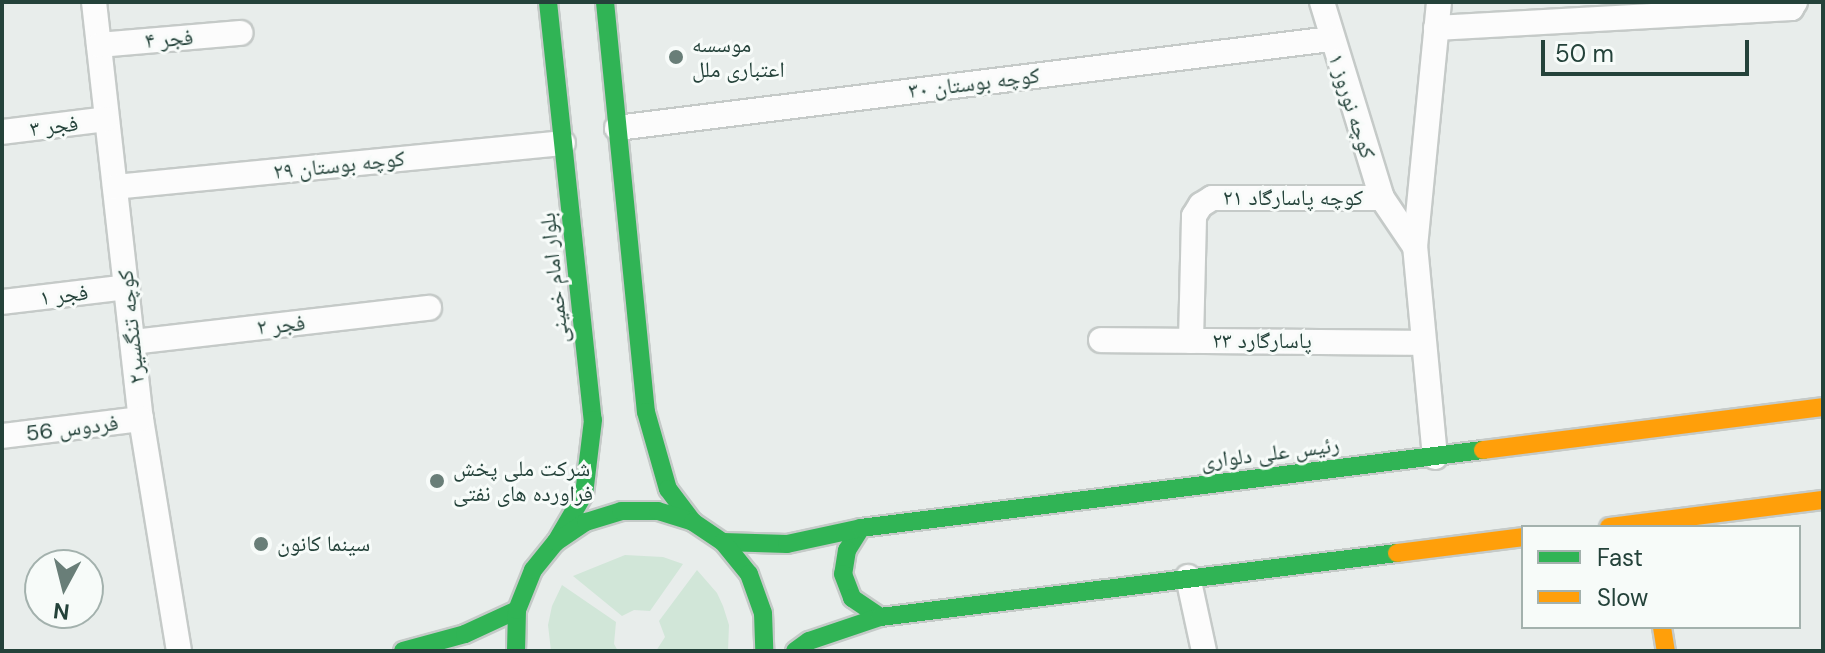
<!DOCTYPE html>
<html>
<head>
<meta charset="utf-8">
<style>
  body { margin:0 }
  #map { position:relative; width:1825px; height:653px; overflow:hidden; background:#e8edeb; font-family:"DM Sans","Noto Naskh Arabic",sans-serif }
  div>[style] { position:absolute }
  .green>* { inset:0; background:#d1e6d8 }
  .roads { filter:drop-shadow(2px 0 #c5cac8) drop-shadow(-2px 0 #c5cac8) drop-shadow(0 2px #c5cac8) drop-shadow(0 -2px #c5cac8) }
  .street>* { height:24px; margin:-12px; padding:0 12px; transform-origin:12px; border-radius:12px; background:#fcfcfc }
  .fast>* { height:18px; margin:-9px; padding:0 9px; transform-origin:9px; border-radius:9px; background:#30b455 }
  .slow>* { height:18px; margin:-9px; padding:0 9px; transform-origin:9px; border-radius:9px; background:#ff9f0a }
  .dots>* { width:22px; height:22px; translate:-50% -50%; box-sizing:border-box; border:4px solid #f7fbf9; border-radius:50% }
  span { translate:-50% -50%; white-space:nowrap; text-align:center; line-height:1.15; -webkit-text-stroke:6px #f7fbf9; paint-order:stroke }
  .street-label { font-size:22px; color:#24423a }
  .poi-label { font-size:22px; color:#24423a }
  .left { translate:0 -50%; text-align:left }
  .frame { position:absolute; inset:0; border:4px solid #24423a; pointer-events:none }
  .legend { position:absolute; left:1521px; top:525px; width:280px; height:104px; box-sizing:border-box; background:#f7fbf9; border:2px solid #a3b1ad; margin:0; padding:10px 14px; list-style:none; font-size:24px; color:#24423a }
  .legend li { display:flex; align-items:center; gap:16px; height:40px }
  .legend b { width:40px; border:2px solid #a3b1ad }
  .north { position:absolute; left:24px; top:549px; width:80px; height:80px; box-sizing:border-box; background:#f7fbf9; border:2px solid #a3b1ad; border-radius:50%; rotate:187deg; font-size:22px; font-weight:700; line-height:32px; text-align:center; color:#24423a }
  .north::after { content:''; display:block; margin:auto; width:28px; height:36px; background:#697e78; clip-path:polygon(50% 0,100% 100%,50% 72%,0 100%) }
  .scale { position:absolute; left:1541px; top:40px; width:208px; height:36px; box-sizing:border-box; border:4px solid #24423a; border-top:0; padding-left:10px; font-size:24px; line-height:28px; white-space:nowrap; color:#24423a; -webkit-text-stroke:6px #f7fbf9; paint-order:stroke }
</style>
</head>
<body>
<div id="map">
  <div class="green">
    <i style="clip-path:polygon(625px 555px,663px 557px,683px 564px,650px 611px,634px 610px,622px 616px,573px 576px)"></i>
    <i style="clip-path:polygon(697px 570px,717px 593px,723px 606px,729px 625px,728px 651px,656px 651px,665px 637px,659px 621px)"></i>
    <i style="clip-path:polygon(562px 585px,616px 622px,614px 644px,618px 651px,551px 651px,548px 625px,552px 606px)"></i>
  </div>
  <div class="roads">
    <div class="street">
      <i style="left:94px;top:2px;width:420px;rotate:83.6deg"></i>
      <i style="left:141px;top:419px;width:235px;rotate:80.7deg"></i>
      <i style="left:1322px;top:2px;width:205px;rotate:73deg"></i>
      <i style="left:1382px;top:198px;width:59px;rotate:56deg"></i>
      <i style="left:1436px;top:28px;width:356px;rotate:-3.2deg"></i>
      <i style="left:1791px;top:8px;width:7px;rotate:-56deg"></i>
      <i style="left:99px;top:45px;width:142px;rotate:-4.9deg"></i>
      <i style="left:617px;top:128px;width:720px;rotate:-7.11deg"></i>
      <i style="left:2px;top:132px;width:105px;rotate:-7.1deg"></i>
      <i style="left:115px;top:187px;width:450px;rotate:-5.6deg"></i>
      <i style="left:2px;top:302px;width:126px;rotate:-6.8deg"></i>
      <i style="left:1101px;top:340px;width:322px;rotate:0.5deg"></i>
      <i style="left:1191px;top:341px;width:125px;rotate:-88.6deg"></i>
      <i style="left:1194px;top:216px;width:13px;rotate:-58deg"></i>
      <i style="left:1201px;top:205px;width:13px;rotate:-32deg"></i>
      <i style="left:1212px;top:198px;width:170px"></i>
      <i style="left:133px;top:342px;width:298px;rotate:-6.6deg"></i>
      <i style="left:2px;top:436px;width:140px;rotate:-7deg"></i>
      <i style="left:1435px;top:457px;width:211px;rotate:-95.4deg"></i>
      <i style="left:1415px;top:247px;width:246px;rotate:-84.4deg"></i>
      <i style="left:1188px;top:577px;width:76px;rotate:77.8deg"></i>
    </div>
    <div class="fast">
      <i style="left:548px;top:2px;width:420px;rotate:83.9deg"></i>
      <i style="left:593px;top:420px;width:75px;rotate:96.9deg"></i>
      <i style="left:584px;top:494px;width:56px;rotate:120.3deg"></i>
      <i style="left:605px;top:2px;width:412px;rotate:84.3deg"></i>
      <i style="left:646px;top:412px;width:80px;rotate:74.1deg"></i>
      <i style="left:668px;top:489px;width:41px;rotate:52.9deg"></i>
      <i style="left:861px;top:528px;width:26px;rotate:122deg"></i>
      <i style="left:847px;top:550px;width:24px;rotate:99deg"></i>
      <i style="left:843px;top:574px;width:26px;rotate:69deg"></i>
      <i style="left:852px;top:598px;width:34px;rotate:34deg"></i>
      <i style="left:723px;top:542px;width:64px;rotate:1.8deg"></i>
      <i style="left:787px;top:544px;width:76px;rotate:-12.2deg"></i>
      <i style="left:861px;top:528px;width:627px;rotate:-7.15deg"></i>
      <i style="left:403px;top:651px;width:64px;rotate:-15.3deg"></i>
      <i style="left:465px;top:634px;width:57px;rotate:-24.8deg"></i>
      <i style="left:516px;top:651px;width:41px;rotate:-88.6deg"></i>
      <i style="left:517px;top:610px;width:43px;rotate:-68.2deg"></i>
      <i style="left:533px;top:570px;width:36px;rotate:-51deg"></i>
      <i style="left:556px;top:542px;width:36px;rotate:-34deg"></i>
      <i style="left:586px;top:522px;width:37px;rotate:-17deg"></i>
      <i style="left:621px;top:511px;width:37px"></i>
      <i style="left:658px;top:511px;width:37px;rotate:17deg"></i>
      <i style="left:693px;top:522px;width:36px;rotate:34deg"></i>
      <i style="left:723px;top:542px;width:41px;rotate:50.9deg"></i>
      <i style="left:749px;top:574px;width:41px;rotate:70.3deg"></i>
      <i style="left:763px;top:613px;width:38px;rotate:88deg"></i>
      <i style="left:795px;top:651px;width:17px;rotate:-36deg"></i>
      <i style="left:809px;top:641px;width:75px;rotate:-18.7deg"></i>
      <i style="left:880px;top:617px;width:521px;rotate:-7.06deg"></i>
    </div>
    <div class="slow">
      <i style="left:1483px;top:450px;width:343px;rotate:-7.2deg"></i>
      <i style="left:1609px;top:527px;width:216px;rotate:-7.2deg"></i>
      <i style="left:1397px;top:553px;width:127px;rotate:-7.2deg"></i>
      <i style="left:1662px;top:627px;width:24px;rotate:81deg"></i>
    </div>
  </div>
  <div class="dots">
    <i style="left:676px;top:57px;background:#697e78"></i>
    <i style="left:437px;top:481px;background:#697e78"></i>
    <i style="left:261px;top:544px;background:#697e78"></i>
  </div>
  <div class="street-label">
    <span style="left:169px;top:39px;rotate:-5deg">فجر ۴</span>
    <span style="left:974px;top:83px;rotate:-7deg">کوچه بوستان ۳۰</span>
    <span style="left:1352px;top:106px;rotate:72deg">کوچه نوروز ۱</span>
    <span style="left:54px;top:126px;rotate:-7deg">فجر ۳</span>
    <span style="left:339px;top:165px;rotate:-6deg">کوچه بوستان ۲۹</span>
    <span style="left:1293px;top:198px">کوچه پاسارگاد ۲۱</span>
    <span style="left:554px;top:278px;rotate:-96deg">بلوار امام خمینی</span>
    <span style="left:64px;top:295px;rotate:-7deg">فجر ۱</span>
    <span style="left:281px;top:325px;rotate:-6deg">فجر ۲</span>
    <span style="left:131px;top:327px;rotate:-96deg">کوچه تنگسیر۲</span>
    <span style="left:1262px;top:341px">پاسارگارد ۲۳</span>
    <span style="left:72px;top:428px;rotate:-7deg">فردوس 56</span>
    <span style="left:1270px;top:453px;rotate:-7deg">رئیس علی دلواری</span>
  </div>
  <div class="poi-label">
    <span class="left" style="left:692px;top:57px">موسسه<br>اعتباری ملل</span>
    <span class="left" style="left:453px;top:481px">شرکت ملی پخش<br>فراورده های نفتی</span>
    <span class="left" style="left:277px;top:544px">سینما کانون</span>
  </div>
  <div class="frame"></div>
  <ul class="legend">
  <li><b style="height:10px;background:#30b455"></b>Fast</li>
  <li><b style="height:10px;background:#ff9f0a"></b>Slow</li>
  </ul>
  <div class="north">N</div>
  <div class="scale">50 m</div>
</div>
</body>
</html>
